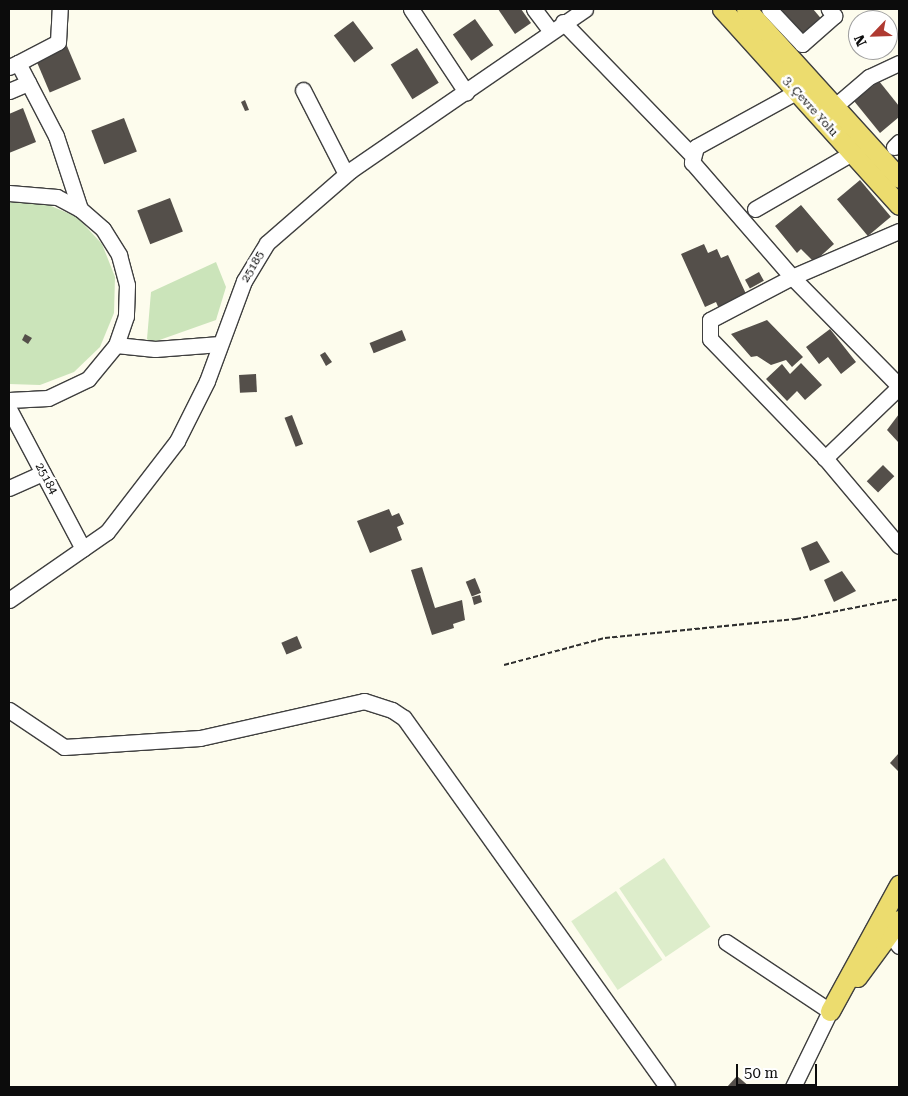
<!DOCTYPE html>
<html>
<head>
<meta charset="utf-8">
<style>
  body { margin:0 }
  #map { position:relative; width:908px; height:1096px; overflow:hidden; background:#fdfced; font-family:"Roboto Serif",serif }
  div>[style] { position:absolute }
  .green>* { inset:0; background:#cbe4ba }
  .pitch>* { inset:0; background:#ddedcb; transform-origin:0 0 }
  .building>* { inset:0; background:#544f4a; transform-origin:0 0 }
  .path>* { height:2px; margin-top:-1px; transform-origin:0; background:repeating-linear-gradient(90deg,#2e2e2e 0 5px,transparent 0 7.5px) }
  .roads { filter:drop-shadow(1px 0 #3f3f3f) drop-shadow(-1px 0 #3f3f3f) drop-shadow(0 1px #3f3f3f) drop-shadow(0 -1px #3f3f3f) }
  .minor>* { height:15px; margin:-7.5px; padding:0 7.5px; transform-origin:7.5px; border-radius:7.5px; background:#fff }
  .major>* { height:19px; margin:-9.5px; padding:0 9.5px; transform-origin:9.5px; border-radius:9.5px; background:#ecdc6e }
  span { translate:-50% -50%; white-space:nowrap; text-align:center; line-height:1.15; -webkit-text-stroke:5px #fff; paint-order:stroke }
  .street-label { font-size:12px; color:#0c0c0c }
  .frame { position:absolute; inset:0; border:10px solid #0c0c0c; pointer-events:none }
  .north { position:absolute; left:848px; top:10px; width:50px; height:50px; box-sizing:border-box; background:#fff; border:1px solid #9e9e9e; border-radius:50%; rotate:246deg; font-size:14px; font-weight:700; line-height:20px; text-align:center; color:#0c0c0c }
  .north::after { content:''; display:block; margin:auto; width:18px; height:22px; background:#af3a31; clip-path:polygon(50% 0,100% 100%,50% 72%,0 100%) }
  .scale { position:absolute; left:736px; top:1064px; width:81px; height:22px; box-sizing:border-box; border:2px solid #0c0c0c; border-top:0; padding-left:6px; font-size:15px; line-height:18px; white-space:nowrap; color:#0c0c0c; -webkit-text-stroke:4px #fff; paint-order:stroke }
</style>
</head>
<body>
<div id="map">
  <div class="green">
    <i style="clip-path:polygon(9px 202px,44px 203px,77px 217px,102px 244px,115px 277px,114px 313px,100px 347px,74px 372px,40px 385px,9px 384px)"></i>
    <i style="clip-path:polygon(216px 262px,226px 287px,216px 320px,151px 343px,147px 339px,151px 292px)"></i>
  </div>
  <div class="pitch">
    <i style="left:664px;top:858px;width:83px;height:54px;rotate:56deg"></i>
    <i style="left:616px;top:891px;width:83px;height:54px;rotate:56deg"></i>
  </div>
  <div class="building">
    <i style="clip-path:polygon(498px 9px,521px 9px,531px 23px,515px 34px)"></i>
    <i style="clip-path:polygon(784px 9px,813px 9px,824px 22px,801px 42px,777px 15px)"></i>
    <i style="left:475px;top:19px;width:32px;height:27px;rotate:55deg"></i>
    <i style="left:353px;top:21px;width:34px;height:24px;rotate:53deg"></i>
    <i style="left:67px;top:46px;width:36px;height:34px;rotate:67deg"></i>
    <i style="left:417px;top:48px;width:41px;height:31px;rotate:58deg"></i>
    <i style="clip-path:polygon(879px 81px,899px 106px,899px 117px,880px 133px,854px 101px)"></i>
    <i style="clip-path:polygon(245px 100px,249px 110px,245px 111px,241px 102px)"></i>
    <i style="clip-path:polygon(23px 108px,36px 142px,9px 153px,9px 114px)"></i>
    <i style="left:124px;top:118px;width:36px;height:35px;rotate:69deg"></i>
    <i style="left:860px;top:180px;width:48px;height:30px;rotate:50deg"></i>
    <i style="left:170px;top:198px;width:36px;height:35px;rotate:69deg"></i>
    <i style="clip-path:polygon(801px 205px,834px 244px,814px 262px,801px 249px,797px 253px,775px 226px)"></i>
    <i style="clip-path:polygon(704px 244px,708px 253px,717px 249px,721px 258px,728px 255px,747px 296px,719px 309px,716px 302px,705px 307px,681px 254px)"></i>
    <i style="left:759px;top:272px;width:10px;height:16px;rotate:61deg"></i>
    <i style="clip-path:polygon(767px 320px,803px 357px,792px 367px,786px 360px,771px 365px,757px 356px,751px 357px,731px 334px)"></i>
    <i style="clip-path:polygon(830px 329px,856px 362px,841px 374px,828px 357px,819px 364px,806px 347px)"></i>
    <i style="left:402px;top:330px;width:11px;height:35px;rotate:68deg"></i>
    <i style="clip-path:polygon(25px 334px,32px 338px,28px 344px,22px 340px)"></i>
    <i style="clip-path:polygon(325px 352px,332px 362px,326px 366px,320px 355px)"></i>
    <i style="clip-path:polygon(801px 363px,822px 385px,805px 400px,797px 391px,787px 401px,766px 379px,782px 364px,790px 374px)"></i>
    <i style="left:256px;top:374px;width:18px;height:17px;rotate:87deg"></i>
    <i style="clip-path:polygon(899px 414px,899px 443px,887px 430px)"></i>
    <i style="left:292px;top:415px;width:31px;height:8px;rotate:69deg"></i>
    <i style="left:883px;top:465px;width:16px;height:23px;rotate:45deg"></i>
    <i style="clip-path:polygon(389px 509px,392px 516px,399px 513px,404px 524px,397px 527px,402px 540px,370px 553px,357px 521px)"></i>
    <i style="clip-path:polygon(817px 541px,830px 562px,810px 571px,801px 548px)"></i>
    <i style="clip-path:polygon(422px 567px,435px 608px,462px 600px,465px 620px,453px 624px,454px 628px,432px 635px,411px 570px)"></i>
    <i style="clip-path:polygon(842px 571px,856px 591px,834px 602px,824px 580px)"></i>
    <i style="left:475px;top:578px;width:16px;height:10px;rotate:68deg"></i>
    <i style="clip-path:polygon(480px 595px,482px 602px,474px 605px,472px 597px)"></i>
    <i style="left:297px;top:636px;width:13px;height:17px;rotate:67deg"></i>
    <i style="clip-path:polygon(899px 753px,899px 772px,890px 763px)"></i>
    <i style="clip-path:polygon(737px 1076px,750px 1087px,727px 1087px)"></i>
  </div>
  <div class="path">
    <i style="left:504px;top:665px;width:105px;rotate:-15deg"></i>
    <i style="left:605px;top:638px;width:192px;rotate:-5.7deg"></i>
    <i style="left:796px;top:619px;width:105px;rotate:-11deg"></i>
  </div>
  <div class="roads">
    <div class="minor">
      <i style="left:411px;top:9px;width:100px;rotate:56.5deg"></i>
      <i style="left:534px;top:9px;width:26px;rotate:53deg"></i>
      <i style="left:769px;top:9px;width:48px;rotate:46.7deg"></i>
      <i style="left:802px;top:44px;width:43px;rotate:-41.2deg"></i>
      <i style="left:834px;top:16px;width:9px;rotate:-126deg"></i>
      <i style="left:563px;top:22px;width:184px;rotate:45.9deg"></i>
      <i style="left:18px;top:63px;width:45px;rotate:-27.7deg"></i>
      <i style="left:58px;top:42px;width:33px;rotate:-87deg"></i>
      <i style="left:9px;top:67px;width:10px;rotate:-24deg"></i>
      <i style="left:18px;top:63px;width:82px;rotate:62.5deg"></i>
      <i style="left:56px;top:136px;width:77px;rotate:71.8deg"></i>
      <i style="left:303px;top:90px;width:94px;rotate:62.9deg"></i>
      <i style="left:9px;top:91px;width:21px;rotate:-23deg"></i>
      <i style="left:796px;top:92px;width:114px;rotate:151.2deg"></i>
      <i style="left:696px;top:147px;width:16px;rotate:105deg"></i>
      <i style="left:692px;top:162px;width:152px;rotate:49deg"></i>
      <i style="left:792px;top:277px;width:153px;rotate:45.5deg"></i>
      <i style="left:835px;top:106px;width:45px;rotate:-40.5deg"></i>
      <i style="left:869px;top:77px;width:33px;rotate:-25deg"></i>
      <i style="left:894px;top:147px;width:7px;rotate:-45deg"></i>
      <i style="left:9px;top:193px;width:48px;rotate:4.8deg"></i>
      <i style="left:57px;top:197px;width:26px;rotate:28deg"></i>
      <i style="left:80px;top:209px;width:30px;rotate:41deg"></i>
      <i style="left:103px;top:229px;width:31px;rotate:58deg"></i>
      <i style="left:119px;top:255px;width:31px;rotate:75deg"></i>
      <i style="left:127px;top:285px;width:31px;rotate:92deg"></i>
      <i style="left:126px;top:316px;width:31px;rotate:109deg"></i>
      <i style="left:116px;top:345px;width:44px;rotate:129.5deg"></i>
      <i style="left:88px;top:379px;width:44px;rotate:154.6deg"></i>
      <i style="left:48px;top:398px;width:39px;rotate:177deg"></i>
      <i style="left:755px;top:209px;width:112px;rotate:-30deg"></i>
      <i style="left:116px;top:345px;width:39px;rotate:6deg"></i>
      <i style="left:155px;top:349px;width:65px;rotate:-4.4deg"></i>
      <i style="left:899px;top:387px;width:103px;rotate:136.2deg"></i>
      <i style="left:825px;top:458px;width:115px;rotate:49.9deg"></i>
      <i style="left:9px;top:409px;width:158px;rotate:62.1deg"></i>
      <i style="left:825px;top:458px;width:165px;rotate:-134deg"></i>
      <i style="left:710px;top:339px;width:19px;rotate:-90deg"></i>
      <i style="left:710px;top:320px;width:93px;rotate:-27.7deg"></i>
      <i style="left:792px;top:277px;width:116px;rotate:-23.3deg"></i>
      <i style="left:9px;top:488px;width:37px;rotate:-24deg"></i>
      <i style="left:9px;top:600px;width:119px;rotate:-34.8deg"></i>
      <i style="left:107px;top:532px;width:115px;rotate:-52.4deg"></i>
      <i style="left:177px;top:441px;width:67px;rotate:-63.4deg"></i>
      <i style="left:207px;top:381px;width:107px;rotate:-69.7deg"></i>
      <i style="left:244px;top:281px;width:44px;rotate:-58.8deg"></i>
      <i style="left:267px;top:243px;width:111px;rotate:-41deg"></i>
      <i style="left:351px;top:170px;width:284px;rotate:-34.5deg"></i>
      <i style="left:9px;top:710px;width:66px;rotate:33.9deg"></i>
      <i style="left:64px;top:747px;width:136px;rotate:-3.8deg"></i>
      <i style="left:200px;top:738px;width:168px;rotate:-12.7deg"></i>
      <i style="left:364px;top:701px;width:29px;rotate:18deg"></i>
      <i style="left:392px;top:710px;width:14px;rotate:34deg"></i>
      <i style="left:404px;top:718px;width:453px;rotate:54.5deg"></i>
      <i style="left:890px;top:934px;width:15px;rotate:53deg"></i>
      <i style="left:726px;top:942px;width:125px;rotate:33.6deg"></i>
      <i style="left:830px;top:1011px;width:85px;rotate:116deg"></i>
    </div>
    <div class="major">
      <i style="left:722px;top:9px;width:264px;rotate:47.9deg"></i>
      <i style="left:746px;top:9px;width:228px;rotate:47.8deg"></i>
      <i style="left:857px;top:977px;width:71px;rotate:-53.6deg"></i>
      <i style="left:830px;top:1011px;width:144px;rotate:-61.3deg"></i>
    </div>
  </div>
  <div class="street-label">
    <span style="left:810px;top:107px;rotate:48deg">3. Çevre Yolu</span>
    <span style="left:253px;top:267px;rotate:-60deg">25185</span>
    <span style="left:46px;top:479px;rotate:62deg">25184</span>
  </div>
  <div class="frame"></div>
  <div class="north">N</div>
  <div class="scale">50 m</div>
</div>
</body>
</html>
